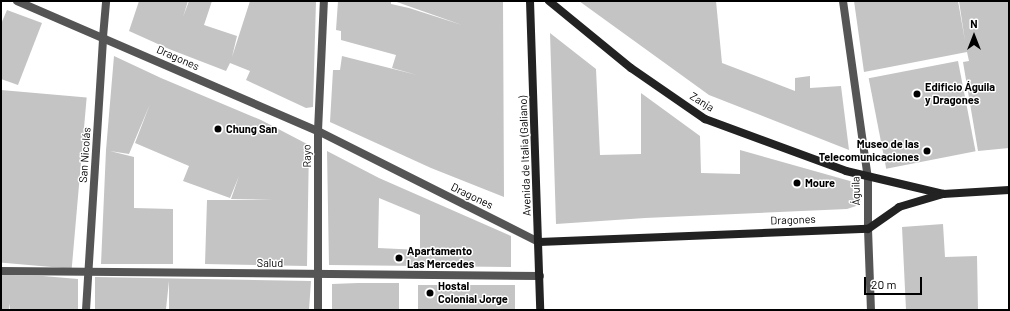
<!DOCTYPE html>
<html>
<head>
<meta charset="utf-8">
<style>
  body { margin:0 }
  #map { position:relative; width:1010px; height:311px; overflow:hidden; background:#fff; font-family:Barlow,sans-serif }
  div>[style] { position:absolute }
  .building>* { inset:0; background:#c4c4c4; transform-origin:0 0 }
  .pedestrian>* { height:8px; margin:-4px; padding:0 4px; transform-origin:4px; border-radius:4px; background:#555 }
  .minor>* { height:8px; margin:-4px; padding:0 4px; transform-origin:4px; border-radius:4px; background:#555 }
  .tertiary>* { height:8px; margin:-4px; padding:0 4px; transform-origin:4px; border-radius:4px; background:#555 }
  .secondary>* { height:8px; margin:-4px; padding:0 4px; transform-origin:4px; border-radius:4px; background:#222 }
  .dots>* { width:11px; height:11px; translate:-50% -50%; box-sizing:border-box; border:2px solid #fff; border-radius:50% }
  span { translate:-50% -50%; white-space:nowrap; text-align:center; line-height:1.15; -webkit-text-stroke:3px #fff; paint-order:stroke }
  .street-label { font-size:11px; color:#000 }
  .poi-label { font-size:11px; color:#000; font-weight:700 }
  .left { translate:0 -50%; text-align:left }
  .right { translate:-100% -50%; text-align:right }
  .frame { position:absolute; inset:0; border:2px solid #000; pointer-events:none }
  .north { position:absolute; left:954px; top:16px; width:40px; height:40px; -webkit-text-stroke:3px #fff; paint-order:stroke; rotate:0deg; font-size:11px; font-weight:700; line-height:16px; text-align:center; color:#000 }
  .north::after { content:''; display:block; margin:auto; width:14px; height:18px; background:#000; clip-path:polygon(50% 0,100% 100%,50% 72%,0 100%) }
  .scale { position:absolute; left:864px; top:277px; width:58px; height:18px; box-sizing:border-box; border:2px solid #000; border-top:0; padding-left:5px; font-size:12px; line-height:14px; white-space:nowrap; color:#000; -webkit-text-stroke:3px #fff; paint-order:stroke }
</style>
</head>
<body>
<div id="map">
  <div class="building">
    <i style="clip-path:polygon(139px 1px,188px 1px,183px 17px,189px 1px,212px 1px,204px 25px,237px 36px,232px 57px,250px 1px,316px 1px,313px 107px,306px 108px,246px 80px,250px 71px,230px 63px,226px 71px,169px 49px,129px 31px)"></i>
    <i style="clip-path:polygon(338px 1px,391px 1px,391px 4px,409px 8px,462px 25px,394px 1px,503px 1px,504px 197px,431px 168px,330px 122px,333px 70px,340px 70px,342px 56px,417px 75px,392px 68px,396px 55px,341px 40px,341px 31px,336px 30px)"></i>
    <i style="clip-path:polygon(579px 1px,716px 1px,722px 63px,795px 91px,795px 78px,810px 76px,810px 88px,841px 86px,849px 150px,709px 95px)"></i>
    <i style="clip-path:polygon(854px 1px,958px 1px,965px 41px,959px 1px,1009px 1px,1009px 54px,983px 58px,1009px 54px,1009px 148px,978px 151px,963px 62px,969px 61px,967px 52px,864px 72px)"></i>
    <i style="clip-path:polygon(7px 10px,42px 23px,18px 85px,1px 79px,1px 24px)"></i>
    <i style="clip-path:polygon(550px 33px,596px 69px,600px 155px,641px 154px,641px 93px,700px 136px,701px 173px,740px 174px,740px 150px,850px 181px,857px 186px,861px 201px,856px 206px,847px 209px,645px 218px,556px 224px)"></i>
    <i style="clip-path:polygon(114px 56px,161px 78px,261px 120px,309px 145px,307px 266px,205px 264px,207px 200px,273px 200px,231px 199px,239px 176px,230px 198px,183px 181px,189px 166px,135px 143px,150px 104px,129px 154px,110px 151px,134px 157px,134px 208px,173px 209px,173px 264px,101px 264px,106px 150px)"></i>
    <i style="left:958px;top:61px;width:92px;height:91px;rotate:79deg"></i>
    <i style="left:1px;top:90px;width:86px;height:172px;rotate:5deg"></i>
    <i style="clip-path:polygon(evenodd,327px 151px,379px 178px,511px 236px,511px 267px,329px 265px,327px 151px,379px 198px,420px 215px,420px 250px,378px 248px,379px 198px)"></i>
    <i style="clip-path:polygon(943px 224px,945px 257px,977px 256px,978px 310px,906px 310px,902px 227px)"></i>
    <i style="clip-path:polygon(1px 275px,43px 276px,78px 279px,78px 310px,10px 310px,10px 303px,9px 310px,1px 310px)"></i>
    <i style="clip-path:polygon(95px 277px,311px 281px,309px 310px,169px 310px,169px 281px,166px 309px,95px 310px)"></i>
    <i style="clip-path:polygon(358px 283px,399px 283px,399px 310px,332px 310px,332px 284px)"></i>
    <i style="left:418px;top:285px;width:97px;height:25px"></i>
  </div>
  <div class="pedestrian">
    <i style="left:103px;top:37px;width:36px;rotate:-85deg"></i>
  </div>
  <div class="minor">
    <i style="left:17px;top:1px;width:328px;rotate:23.4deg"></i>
    <i style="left:318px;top:131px;width:247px;rotate:26.7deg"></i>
    <i style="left:843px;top:1px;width:179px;rotate:82deg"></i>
    <i style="left:868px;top:178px;width:51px;rotate:90deg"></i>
    <i style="left:1px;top:271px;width:539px;rotate:0.53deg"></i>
    <i style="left:86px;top:310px;width:274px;rotate:-86.4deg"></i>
    <i style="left:318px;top:310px;width:179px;rotate:-90deg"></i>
    <i style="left:318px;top:131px;width:130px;rotate:-87.4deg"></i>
  </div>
  <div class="tertiary">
    <i style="left:868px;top:229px;width:81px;rotate:87.9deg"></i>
  </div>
  <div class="secondary">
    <i style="left:530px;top:1px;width:309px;rotate:88.1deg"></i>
    <i style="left:549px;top:1px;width:106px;rotate:39.3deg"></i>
    <i style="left:631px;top:68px;width:90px;rotate:34.6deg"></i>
    <i style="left:705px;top:119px;width:150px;rotate:20.2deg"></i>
    <i style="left:846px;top:171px;width:100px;rotate:13.3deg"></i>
    <i style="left:539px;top:242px;width:329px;rotate:-2.3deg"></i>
    <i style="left:868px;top:229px;width:38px;rotate:-35deg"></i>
    <i style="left:899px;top:207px;width:46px;rotate:-16.5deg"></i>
    <i style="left:943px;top:194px;width:66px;rotate:-3.5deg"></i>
  </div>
  <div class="dots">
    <i style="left:917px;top:94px;background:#000"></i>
    <i style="left:218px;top:129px;background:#000"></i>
    <i style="left:927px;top:151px;background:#000"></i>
    <i style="left:797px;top:183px;background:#000"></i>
    <i style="left:399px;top:258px;background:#000"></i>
    <i style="left:430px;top:293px;background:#000"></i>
  </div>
  <div class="street-label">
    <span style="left:178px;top:58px;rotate:24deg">Dragones</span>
    <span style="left:702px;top:102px;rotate:32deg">Zanja</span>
    <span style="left:85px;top:155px;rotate:-86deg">San Nicolás</span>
    <span style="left:307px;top:156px;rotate:-91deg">Rayo</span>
    <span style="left:525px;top:156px;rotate:-92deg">Avenida de Italia (Galiano)</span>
    <span style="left:856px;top:191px;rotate:-91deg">Águila</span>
    <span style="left:472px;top:196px;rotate:26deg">Dragones</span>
    <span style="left:793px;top:220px;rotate:-2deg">Dragones</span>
    <span style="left:270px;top:263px">Salud</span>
  </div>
  <div class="poi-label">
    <span class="left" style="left:925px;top:94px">Edificio Águila<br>y Dragones</span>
    <span class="left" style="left:226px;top:129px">Chung San</span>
    <span class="right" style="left:919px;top:151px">Museo de las<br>Telecomunicaciones</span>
    <span class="left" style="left:805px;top:183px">Moure</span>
    <span class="left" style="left:407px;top:258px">Apartamento<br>Las Mercedes</span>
    <span class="left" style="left:438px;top:293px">Hostal<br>Colonial Jorge</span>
  </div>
  <div class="frame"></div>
  <div class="north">N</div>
  <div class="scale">20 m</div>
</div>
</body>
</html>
